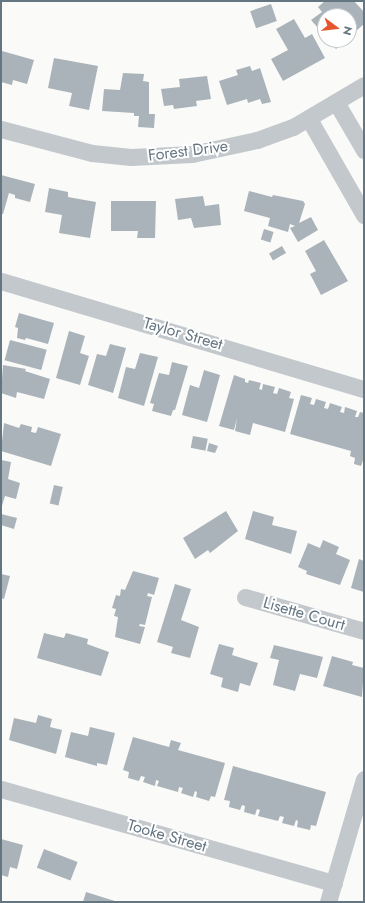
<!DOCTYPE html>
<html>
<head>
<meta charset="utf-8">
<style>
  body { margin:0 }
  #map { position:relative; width:365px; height:903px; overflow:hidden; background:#fafaf8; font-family:Jost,sans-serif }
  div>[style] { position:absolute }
  .building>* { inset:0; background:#aab3b9; transform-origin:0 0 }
  .minor>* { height:17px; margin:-8.5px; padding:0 8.5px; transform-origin:8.5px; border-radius:8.5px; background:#c3c8cc }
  span { translate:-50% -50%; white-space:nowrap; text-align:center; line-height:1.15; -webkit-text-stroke:4px #fff; paint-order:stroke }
  .street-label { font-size:16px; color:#657683 }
  .frame { position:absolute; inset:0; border:2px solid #657683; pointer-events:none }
  .north { position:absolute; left:317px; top:8px; width:40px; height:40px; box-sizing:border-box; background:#fff; border:1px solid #c1c8cd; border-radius:50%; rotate:105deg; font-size:11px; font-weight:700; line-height:16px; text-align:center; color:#657683 }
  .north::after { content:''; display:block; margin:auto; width:14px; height:18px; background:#e4572e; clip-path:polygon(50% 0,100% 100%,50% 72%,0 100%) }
</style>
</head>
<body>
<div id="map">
  <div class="building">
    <i style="clip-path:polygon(325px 1px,354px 1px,364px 12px,364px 24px,349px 37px,349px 16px,325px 16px,325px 36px,311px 20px,322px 12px,318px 7px)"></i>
    <i style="left:271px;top:4px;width:18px;height:22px;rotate:71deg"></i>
    <i style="clip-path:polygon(294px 19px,305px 38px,312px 34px,325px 58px,283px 81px,271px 59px,288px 50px,276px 29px)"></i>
    <i style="clip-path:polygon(328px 40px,346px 40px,336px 49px)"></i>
    <i style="clip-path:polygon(2px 51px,34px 60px,27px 84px,13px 80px,12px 85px,1px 82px)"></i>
    <i style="clip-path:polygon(54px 58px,98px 66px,89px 110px,69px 106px,72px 93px,48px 88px)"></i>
    <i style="clip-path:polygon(250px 66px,252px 71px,260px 68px,271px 102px,262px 104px,260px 99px,248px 103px,247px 99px,227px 105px,219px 81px,238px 75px,236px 70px)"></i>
    <i style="clip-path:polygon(123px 73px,144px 74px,143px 81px,149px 82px,149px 114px,155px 114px,154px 128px,138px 127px,139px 116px,134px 116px,134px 113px,102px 111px,104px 89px,120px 90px)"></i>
    <i style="clip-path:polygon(207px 76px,211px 99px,196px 101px,197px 106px,174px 109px,173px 105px,164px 106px,161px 89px,180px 87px,179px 79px)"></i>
    <i style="clip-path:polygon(1px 175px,35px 184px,30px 202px,15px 198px,15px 195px,9px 193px,3px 214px,1px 214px)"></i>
    <i style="clip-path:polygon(49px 188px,68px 192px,68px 197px,96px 202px,90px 238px,59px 233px,62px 215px,45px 212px)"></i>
    <i style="clip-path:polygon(249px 191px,272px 197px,273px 195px,303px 201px,305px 204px,299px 223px,311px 217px,318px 230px,298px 242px,290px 228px,295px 226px,290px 224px,288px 232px,268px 226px,270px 218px,244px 211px)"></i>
    <i style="clip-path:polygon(203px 196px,205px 206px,219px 204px,221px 225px,194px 228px,191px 218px,178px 220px,175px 199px)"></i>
    <i style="clip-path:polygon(111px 201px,156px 201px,155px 238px,137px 238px,138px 231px,111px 231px)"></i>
    <i style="left:264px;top:229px;width:10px;height:11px;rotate:17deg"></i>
    <i style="clip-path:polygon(324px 240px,348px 281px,321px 295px,310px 274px,316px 271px,305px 251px)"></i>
    <i style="left:282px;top:246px;width:8px;height:15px;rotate:60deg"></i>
    <i style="clip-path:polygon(19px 313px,54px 323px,48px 344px,26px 338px,25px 340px,17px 338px,18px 328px,15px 327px)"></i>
    <i style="clip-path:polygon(69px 331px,85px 336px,80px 353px,89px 356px,80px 385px,56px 378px)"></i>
    <i style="left:10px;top:340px;width:38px;height:21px;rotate:15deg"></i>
    <i style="clip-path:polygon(110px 344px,126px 348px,113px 393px,88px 385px,97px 354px,106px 356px)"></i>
    <i style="clip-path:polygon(140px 353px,158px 357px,144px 406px,118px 398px,126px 367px,135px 369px)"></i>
    <i style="clip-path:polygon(172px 362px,188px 366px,175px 410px,173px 410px,171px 416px,152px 411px,154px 404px,150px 403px,159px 373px,169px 375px)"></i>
    <i style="clip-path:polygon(3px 365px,26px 369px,25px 371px,50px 379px,44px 399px,17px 392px,16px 398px,1px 393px)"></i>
    <i style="clip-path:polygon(204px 370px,220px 375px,207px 422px,182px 415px,190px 385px,199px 388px)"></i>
    <i style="clip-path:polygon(234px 375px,245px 379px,245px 382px,248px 383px,249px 380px,261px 383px,259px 389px,262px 390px,263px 384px,275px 387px,273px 393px,277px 394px,279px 388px,291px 392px,289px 398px,294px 399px,285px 432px,253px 423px,250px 435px,235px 431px,237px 418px,234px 430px,219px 426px)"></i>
    <i style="clip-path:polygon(301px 395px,312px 398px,310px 404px,314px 405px,316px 399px,326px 402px,324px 408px,328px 409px,330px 403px,342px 407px,340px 412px,344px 413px,345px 407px,357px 411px,355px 417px,358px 417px,360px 412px,364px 413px,364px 457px,361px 466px,354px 464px,355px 458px,350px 456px,351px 451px,290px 434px)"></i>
    <i style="clip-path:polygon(4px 423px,19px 428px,21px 424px,32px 427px,31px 432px,36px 433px,38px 427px,61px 434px,51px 466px,1px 451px)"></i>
    <i style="left:193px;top:436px;width:15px;height:12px;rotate:11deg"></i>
    <i style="clip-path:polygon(209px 443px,218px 446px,215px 453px,207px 451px)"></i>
    <i style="clip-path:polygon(1px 460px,11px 462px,8px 479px,20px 483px,16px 499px,5px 496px,1px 509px)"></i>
    <i style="left:54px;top:485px;width:9px;height:19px;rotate:13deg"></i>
    <i style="clip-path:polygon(226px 511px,238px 531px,210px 553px,208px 550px,195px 559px,183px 538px)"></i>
    <i style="clip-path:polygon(253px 511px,274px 517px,272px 525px,297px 531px,291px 554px,245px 539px)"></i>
    <i style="clip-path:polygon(1px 514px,17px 518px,14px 529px,1px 525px)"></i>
    <i style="clip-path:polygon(323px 540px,339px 547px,336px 554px,350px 560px,340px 585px,306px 574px,307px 571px,298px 567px,308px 543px,320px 548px)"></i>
    <i style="clip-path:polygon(359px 559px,364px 561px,364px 592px,351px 588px)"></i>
    <i style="clip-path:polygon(133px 571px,159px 578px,154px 595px,148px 593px,147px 596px,152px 597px,145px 625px,140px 624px,139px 626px,145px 627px,140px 644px,115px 637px,118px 617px,114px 616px,116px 609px,112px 608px,116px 595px,120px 596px,121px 589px,125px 590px)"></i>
    <i style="clip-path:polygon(1px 574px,10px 576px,4px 599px,1px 598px)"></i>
    <i style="clip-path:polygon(175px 584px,191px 589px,181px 620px,199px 627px,190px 658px,171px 653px,173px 647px,157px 642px)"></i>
    <i style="clip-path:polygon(44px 633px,64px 638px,66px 633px,88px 639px,87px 644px,109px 652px,101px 676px,37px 658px)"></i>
    <i style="clip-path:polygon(219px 644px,234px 648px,232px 655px,258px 663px,250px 686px,240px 683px,238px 692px,221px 687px,223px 678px,210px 674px)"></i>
    <i style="clip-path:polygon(274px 645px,323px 657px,317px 678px,300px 674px,295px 691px,273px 685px,279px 660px,270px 658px)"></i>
    <i style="clip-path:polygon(332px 656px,353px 662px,352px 665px,364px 668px,362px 697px,323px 686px)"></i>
    <i style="clip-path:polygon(38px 715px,52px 719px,50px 727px,62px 730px,56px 754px,9px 740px,14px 718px,36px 723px)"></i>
    <i style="clip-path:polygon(90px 727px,115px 733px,107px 765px,97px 763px,97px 766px,65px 757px,71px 732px,88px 736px)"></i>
    <i style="clip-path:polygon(133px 737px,169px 747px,171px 740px,181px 743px,178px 750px,225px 763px,215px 797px,211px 796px,209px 801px,196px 797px,197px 792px,195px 791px,193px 797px,181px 793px,183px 788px,179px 787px,178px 792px,157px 786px,159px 781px,156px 780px,155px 786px,143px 782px,145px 777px,141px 776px,139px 781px,128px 778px,129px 772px,123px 770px)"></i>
    <i style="clip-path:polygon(233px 766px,326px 792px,316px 826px,311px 825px,310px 830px,297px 827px,298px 821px,296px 820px,294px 826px,282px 823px,284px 817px,280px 816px,278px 821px,258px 816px,260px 810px,257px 809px,255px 815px,244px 812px,245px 806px,242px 805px,240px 810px,229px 807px,230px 801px,224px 800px)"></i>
    <i style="clip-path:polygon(1px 839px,23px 845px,17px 869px,10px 867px,8px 877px,1px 875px)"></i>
    <i style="left:44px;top:849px;width:36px;height:20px;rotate:21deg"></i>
    <i style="clip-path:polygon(86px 892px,118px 902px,83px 902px)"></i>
  </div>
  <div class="minor">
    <i style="left:336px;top:102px;width:56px;rotate:59.7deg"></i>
    <i style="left:309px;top:119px;width:111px;rotate:60.2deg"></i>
    <i style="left:1px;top:129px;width:94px;rotate:14.8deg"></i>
    <i style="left:92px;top:153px;width:39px;rotate:6deg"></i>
    <i style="left:131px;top:157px;width:61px;rotate:-2.8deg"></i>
    <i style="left:192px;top:154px;width:66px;rotate:-12.2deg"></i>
    <i style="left:257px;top:140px;width:38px;rotate:-20deg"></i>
    <i style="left:293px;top:127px;width:82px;rotate:-30.6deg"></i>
    <i style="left:1px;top:281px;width:379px;rotate:16.6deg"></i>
    <i style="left:245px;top:597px;width:124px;rotate:15.9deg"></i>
    <i style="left:1px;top:789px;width:346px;rotate:15.8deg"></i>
    <i style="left:328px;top:902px;width:128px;rotate:-73.7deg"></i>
  </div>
  <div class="street-label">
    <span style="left:188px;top:151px;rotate:-7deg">Forest Drive</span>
    <span style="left:183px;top:334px;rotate:16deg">Taylor Street</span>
    <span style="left:304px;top:614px;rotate:16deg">Lisette Court</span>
    <span style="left:167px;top:836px;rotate:16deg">Tooke Street</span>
  </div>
  <div class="frame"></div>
  <div class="north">N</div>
</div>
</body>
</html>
